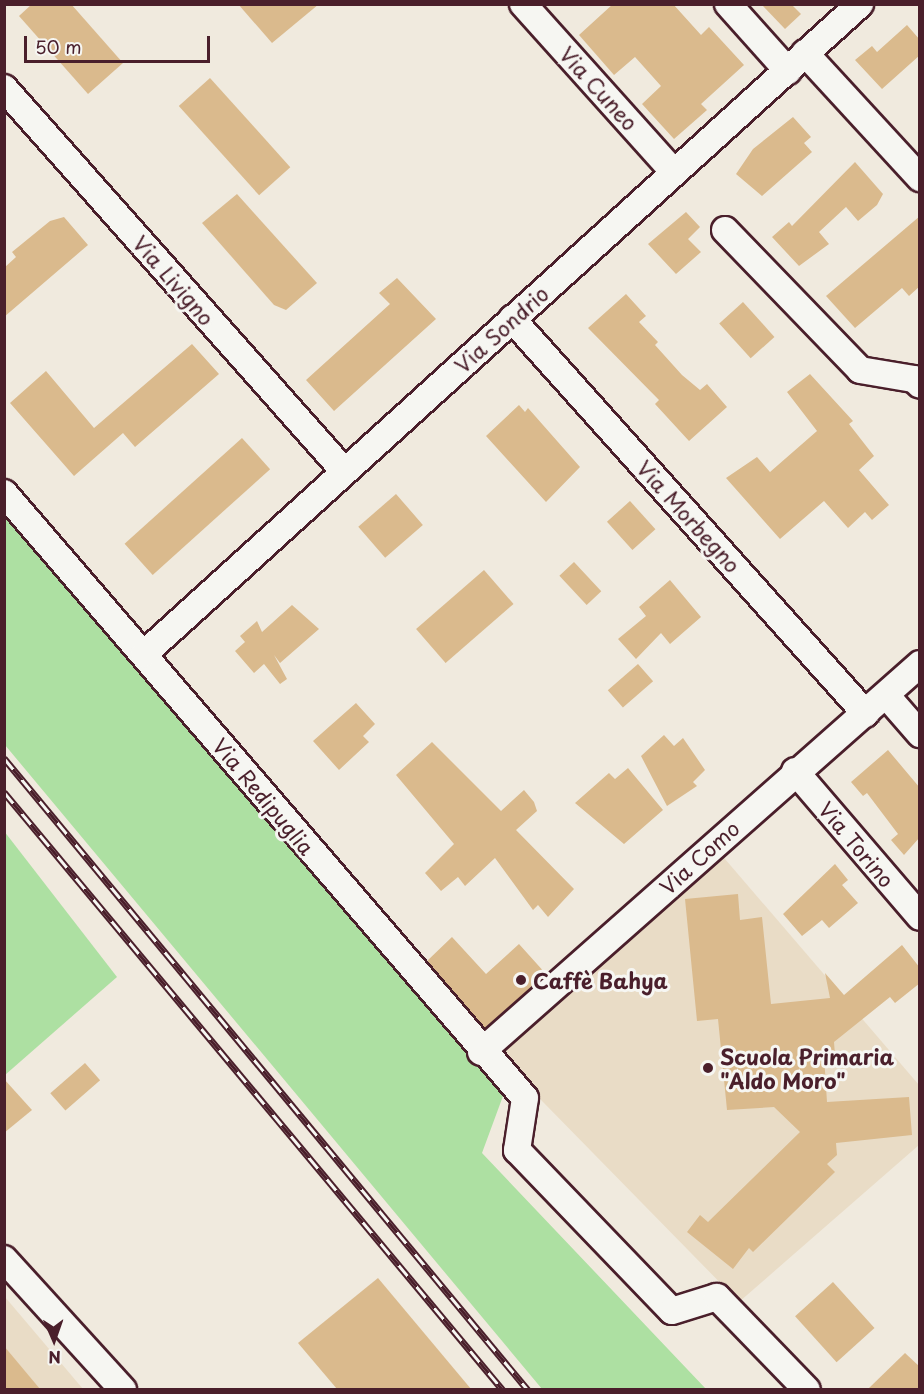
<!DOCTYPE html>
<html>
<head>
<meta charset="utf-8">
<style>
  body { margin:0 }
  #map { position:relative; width:924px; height:1394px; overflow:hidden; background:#f0eade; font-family:"Playpen Sans",sans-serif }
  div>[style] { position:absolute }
  .built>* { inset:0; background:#e9dcc6 }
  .green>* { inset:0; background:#ade0a2 }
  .building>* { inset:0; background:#daba8d; transform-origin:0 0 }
  .roads { filter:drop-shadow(2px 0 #4a1f2b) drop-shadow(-2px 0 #4a1f2b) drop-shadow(0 2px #4a1f2b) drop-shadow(0 -2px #4a1f2b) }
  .minor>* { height:26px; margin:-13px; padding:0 13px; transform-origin:13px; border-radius:13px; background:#f6f6f2 }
  .rail>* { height:7px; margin-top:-3.5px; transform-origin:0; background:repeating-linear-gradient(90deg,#f6f6f2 0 14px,#4a1f2b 0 28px); box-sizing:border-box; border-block:2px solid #4a1f2b }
  .dots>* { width:16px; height:16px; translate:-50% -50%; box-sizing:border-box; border:3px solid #f6f6f2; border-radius:50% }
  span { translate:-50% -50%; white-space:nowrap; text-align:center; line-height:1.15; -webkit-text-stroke:6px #f6f6f2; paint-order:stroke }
  .street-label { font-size:21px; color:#4a1f2b }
  .poi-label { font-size:21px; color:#4a1f2b; font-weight:700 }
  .left { translate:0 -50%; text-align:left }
  .frame { position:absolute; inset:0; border:6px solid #4a1f2b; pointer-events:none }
  .north { position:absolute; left:24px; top:1310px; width:60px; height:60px; -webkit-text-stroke:4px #f6f6f2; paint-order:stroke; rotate:178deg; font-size:16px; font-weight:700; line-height:24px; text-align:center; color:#4a1f2b }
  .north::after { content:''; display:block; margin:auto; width:21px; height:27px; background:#4a1f2b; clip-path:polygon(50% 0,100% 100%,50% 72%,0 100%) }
  .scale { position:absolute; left:24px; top:36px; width:186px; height:27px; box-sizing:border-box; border:3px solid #4a1f2b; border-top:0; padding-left:8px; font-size:18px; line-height:21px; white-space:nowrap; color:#4a1f2b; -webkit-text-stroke:4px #f6f6f2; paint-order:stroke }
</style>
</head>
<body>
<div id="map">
  <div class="built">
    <i style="clip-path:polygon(719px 852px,919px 1085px,919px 1145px,739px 1302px,494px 1052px)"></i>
    <i style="clip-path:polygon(5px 1297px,83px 1389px,5px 1389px)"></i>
  </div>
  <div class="green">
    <i style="clip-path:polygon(4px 503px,503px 1096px,482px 1153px,706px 1389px,542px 1389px,5px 745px)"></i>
    <i style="clip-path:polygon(4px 831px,117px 977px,5px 1075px,4px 1075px)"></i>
  </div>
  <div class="building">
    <i style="clip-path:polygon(32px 4px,71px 4px,123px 63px,88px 94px,19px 16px)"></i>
    <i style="clip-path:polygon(238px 4px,319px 4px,272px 43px)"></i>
    <i style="clip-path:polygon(613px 4px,673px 4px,701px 35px,709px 27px,744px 65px,701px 104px,707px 110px,674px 139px,642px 104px,661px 86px,635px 57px,614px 75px,579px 35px)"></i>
    <i style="clip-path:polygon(761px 4px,791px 4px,801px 14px,785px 29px)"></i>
    <i style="clip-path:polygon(907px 25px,920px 40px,920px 55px,882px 89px,855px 60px,872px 46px,877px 52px)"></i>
    <i style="left:210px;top:78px;width:120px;height:42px;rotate:48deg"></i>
    <i style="clip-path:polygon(793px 117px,811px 137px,804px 143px,812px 152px,762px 196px,736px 174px,753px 149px)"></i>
    <i style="clip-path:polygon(855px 162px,883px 194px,877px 205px,858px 221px,846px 207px,819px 232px,829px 244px,799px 266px,772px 237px,789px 222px,792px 226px)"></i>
    <i style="clip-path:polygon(237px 194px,317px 283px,286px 310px,274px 305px,202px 223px)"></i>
    <i style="clip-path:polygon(686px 212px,700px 227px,688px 239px,701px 252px,676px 274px,648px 244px)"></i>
    <i style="clip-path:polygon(920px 216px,920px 286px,909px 296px,902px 288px,855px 328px,826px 296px)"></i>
    <i style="clip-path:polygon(64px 217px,88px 245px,4px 317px,4px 268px,16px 257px,12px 252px,50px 221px)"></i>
    <i style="clip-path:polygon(397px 278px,436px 319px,334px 411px,306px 380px,390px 304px,379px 293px)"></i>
    <i style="clip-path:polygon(626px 294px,646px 316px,639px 322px,658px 342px,655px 345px,682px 375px,700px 390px,707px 384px,727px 407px,689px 441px,655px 404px,659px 400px,588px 328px)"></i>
    <i style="left:743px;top:302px;width:47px;height:32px;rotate:48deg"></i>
    <i style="clip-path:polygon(192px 344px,219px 374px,135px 447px,123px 433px,74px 476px,10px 403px,46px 371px,94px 428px)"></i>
    <i style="clip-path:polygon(810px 374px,853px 421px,849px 424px,874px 456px,859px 470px,889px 505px,872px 520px,865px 512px,848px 528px,824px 501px,780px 539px,726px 478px,757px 457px,770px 472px,817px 431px,787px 392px)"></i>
    <i style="clip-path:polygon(519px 405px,525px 412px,528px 408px,580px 467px,546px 502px,486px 436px)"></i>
    <i style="left:242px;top:438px;width:42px;height:158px;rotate:48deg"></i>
    <i style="left:396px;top:494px;width:41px;height:50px;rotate:49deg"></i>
    <i style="left:630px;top:501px;width:38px;height:31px;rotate:48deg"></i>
    <i style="left:574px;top:562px;width:40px;height:20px;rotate:47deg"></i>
    <i style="left:484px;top:570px;width:45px;height:90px;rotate:49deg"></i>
    <i style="clip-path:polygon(670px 580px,701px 617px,670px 644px,661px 633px,636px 659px,618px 639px,646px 616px,639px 607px)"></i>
    <i style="clip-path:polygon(292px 605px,319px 629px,280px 663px,274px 655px,287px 679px,280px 684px,264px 664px,254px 673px,235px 651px,245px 642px,240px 636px,257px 621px,262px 632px)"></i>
    <i style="left:638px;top:664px;width:23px;height:40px;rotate:49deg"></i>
    <i style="clip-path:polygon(356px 703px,375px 724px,363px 736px,369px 742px,339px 770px,313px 741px)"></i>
    <i style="clip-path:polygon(664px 735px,674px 746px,683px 738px,705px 770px,693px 782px,697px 786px,667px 806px,641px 756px)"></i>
    <i style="clip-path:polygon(432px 742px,501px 811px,524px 790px,534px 802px,537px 811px,516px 830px,574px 889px,548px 917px,538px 905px,533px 910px,495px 858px,465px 886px,458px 877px,441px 891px,425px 873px,454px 844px,396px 775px)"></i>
    <i style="clip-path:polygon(888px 750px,920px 788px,920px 837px,904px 855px,891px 840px,898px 834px,867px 793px,863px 796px,851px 782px)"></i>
    <i style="clip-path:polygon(628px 768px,663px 810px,624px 844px,575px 803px,609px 773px,615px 779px)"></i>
    <i style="clip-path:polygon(835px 864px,848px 880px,842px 885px,858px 903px,829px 928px,822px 920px,802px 936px,783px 914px)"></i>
    <i style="clip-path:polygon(738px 894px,740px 920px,762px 917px,771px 1004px,830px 998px,825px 973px,844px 995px,902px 945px,920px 968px,920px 983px,895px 1003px,890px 997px,834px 1042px,835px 1055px,824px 1056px,827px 1102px,909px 1097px,912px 1135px,836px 1143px,837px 1155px,827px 1164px,835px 1172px,753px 1252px,749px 1248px,733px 1269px,687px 1232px,700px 1215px,708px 1222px,800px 1132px,774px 1107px,727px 1110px,718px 1019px,697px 1021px,685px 899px)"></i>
    <i style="clip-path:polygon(452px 937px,486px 974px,519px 944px,546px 974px,485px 1028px,427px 961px)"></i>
    <i style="left:85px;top:1063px;width:23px;height:46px;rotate:49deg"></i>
    <i style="clip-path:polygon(4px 1079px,32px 1110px,4px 1133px)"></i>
    <i style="clip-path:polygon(378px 1278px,471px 1389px,337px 1389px,298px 1343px)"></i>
    <i style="left:833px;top:1282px;width:62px;height:51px;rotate:48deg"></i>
    <i style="clip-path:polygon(4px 1346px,40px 1389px,4px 1389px)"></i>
    <i style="clip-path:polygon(905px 1353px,920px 1367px,920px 1389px,868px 1389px)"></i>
  </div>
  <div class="roads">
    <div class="minor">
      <i style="left:523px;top:4px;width:226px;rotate:48.1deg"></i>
      <i style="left:728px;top:4px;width:90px;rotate:48.2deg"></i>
      <i style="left:805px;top:53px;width:170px;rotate:47.4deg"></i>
      <i style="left:4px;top:88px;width:512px;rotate:48.4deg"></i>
      <i style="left:725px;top:230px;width:194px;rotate:46deg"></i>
      <i style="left:860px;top:370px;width:55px;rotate:9.5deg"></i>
      <i style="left:914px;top:379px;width:8px;rotate:45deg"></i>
      <i style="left:512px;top:319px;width:530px;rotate:48.13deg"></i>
      <i style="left:4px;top:493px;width:798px;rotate:49.27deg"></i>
      <i style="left:525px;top:1098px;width:53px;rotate:98.7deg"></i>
      <i style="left:517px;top:1150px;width:223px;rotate:46.1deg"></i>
      <i style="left:672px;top:1311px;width:47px;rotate:-17.3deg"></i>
      <i style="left:717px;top:1297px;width:129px;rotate:45.9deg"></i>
      <i style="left:144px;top:654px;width:967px;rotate:-42.23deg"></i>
      <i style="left:886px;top:695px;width:52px;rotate:48.9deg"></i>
      <i style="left:795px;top:771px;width:192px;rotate:49.4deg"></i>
      <i style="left:481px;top:1052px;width:586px;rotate:-41.47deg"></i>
      <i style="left:4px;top:1259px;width:177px;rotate:47.7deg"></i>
    </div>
  </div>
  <div class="rail">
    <i style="left:4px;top:758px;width:821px;rotate:50.34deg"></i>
    <i style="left:4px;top:792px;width:779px;rotate:50.16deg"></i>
  </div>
  <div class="dots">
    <i style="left:521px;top:980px;background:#4a1f2b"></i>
    <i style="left:708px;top:1068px;background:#4a1f2b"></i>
  </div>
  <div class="street-label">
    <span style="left:599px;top:88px;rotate:48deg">Via Cuneo</span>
    <span style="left:174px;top:280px;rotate:49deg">Via Livigno</span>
    <span style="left:501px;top:329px;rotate:-42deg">Via Sondrio</span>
    <span style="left:689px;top:516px;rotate:48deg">Via Morbegno</span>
    <span style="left:264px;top:796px;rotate:50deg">Via Redipuglia</span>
    <span style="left:857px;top:844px;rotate:50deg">Via Torino</span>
    <span style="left:699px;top:857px;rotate:-42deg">Via Como</span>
  </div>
  <div class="poi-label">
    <span class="left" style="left:533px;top:980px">Caffè Bahya</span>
    <span class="left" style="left:720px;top:1068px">Scuola Primaria<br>"Aldo Moro"</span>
  </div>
  <div class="frame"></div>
  <div class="north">N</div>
  <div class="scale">50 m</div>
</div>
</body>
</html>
